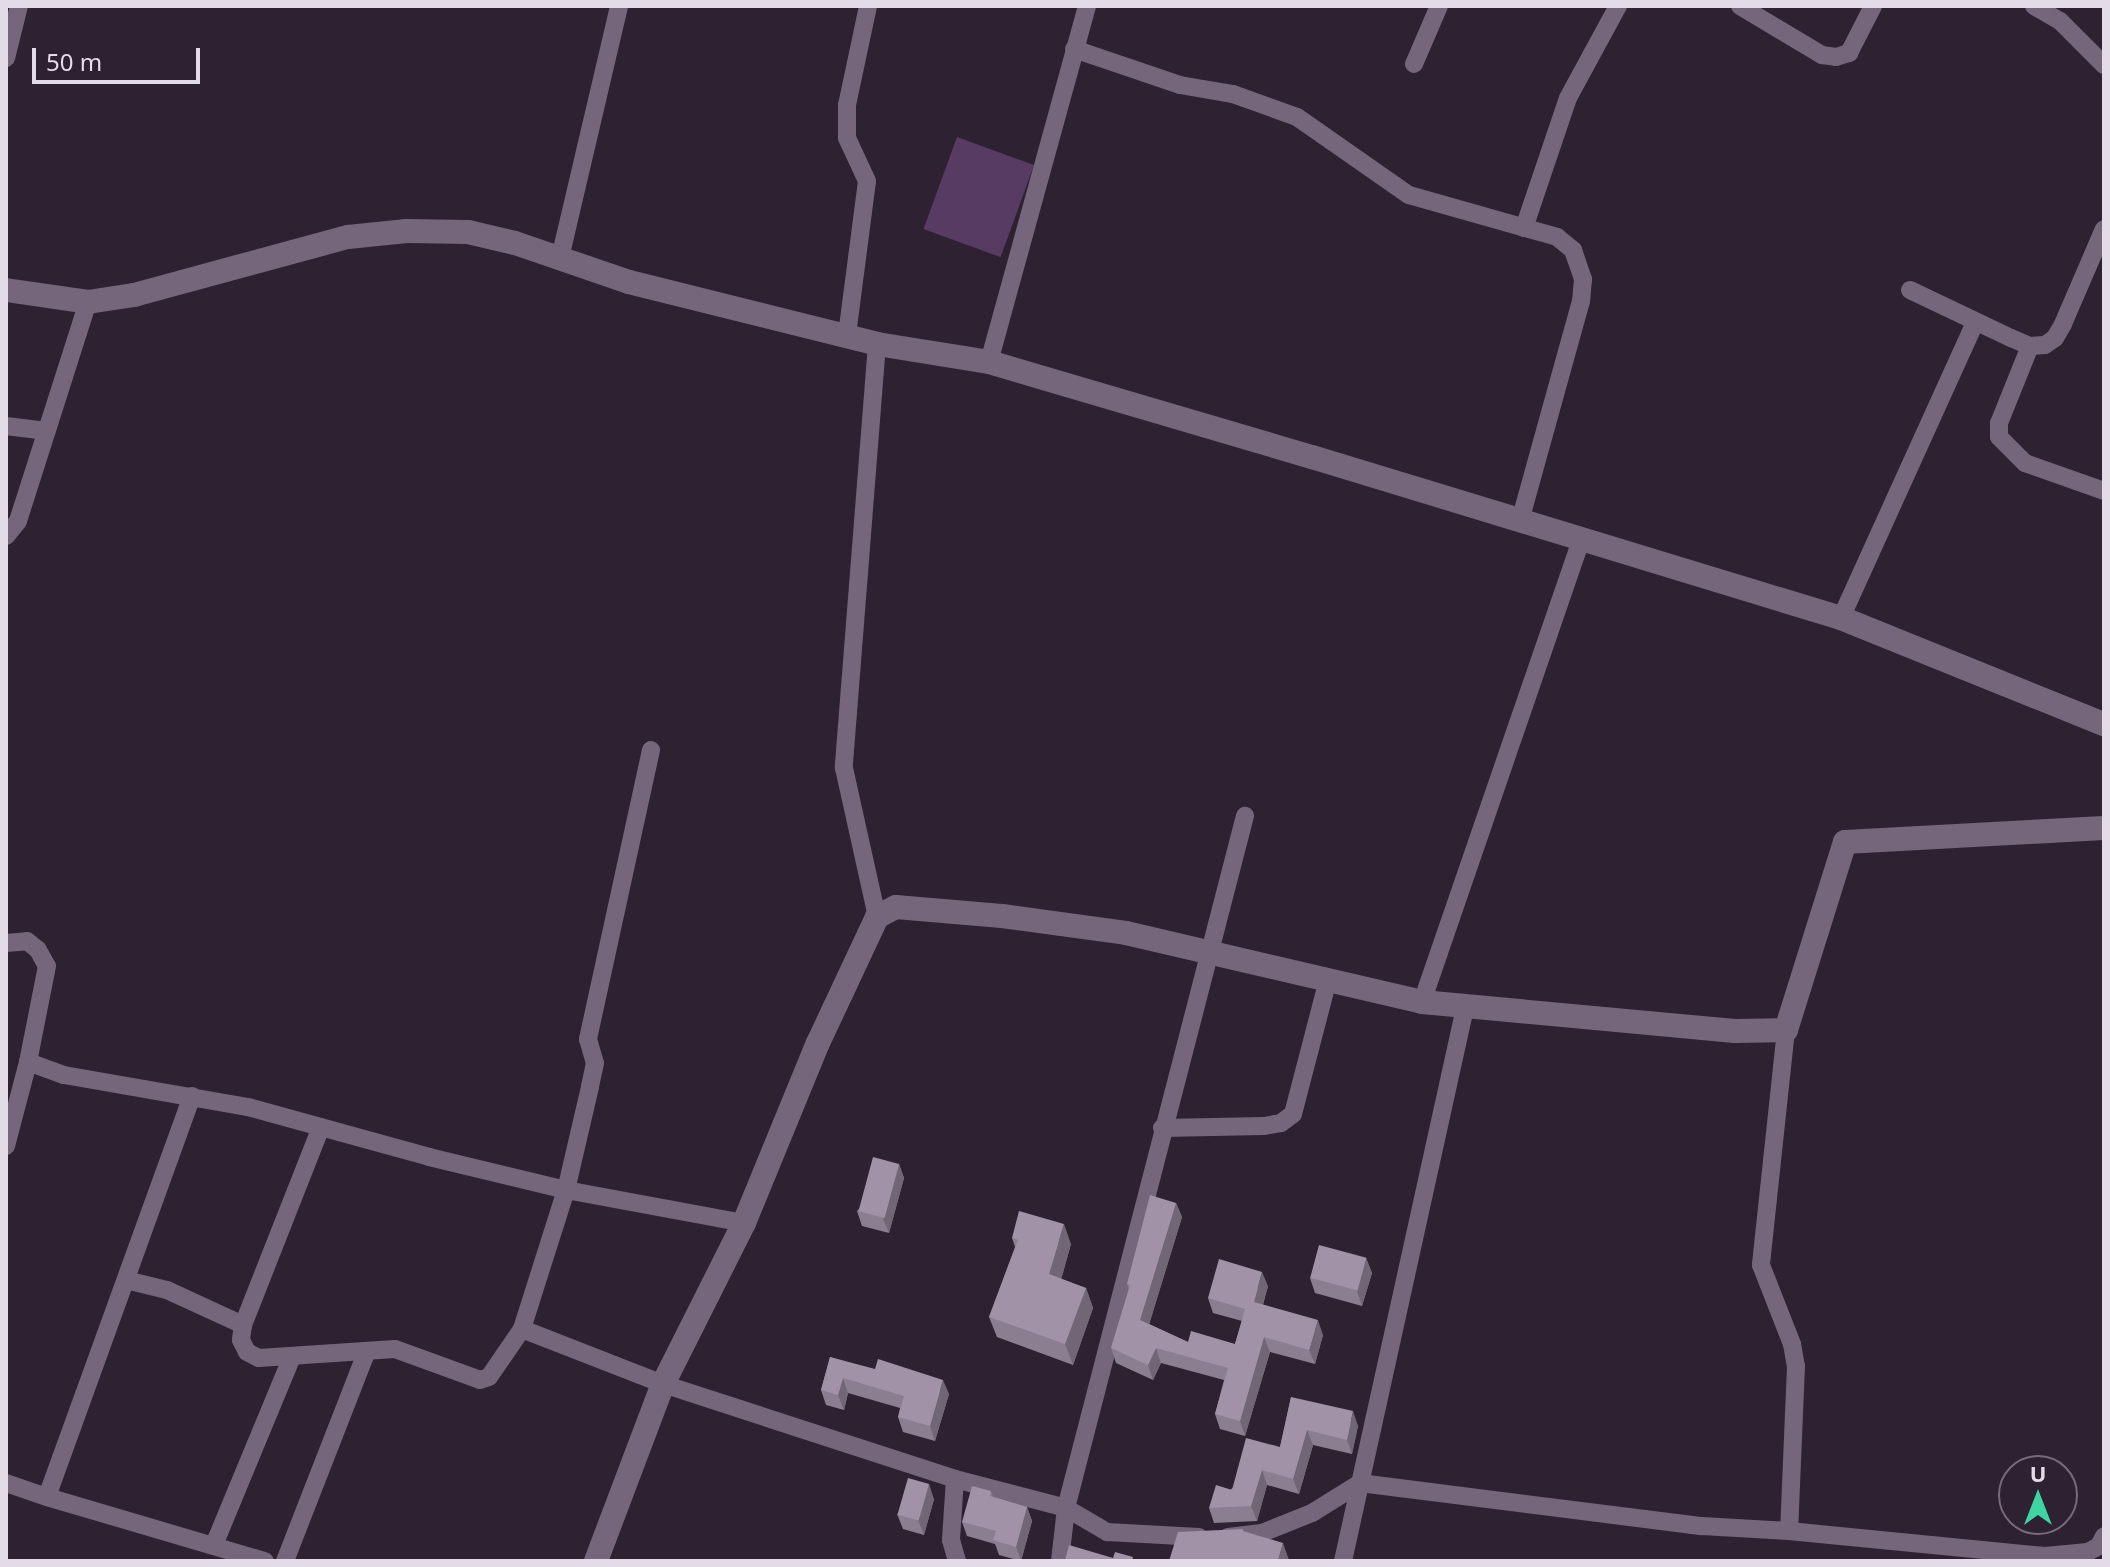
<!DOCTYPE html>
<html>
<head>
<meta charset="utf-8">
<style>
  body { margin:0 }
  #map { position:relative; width:2110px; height:1567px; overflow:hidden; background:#2d2132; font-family:"Noto Sans",sans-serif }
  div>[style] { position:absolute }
  .green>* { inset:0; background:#573b63; transform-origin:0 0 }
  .street>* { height:18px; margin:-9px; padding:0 9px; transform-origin:9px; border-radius:9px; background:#75667b }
  .secondary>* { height:24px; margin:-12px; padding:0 12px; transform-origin:12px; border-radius:12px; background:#75667b }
  .wall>* { inset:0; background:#8b7e90 }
  .shaded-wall>* { inset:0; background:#716676 }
  .building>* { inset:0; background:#a292a8; transform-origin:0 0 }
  span { translate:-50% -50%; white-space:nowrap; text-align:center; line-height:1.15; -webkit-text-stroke:8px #2d2132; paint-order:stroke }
  .frame { position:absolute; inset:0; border:8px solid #e3dbe7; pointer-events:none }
  .north { position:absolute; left:1998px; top:1455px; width:80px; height:80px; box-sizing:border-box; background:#2d2132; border:2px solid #766b7a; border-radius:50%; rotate:0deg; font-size:22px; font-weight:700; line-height:32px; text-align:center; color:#e3dbe7 }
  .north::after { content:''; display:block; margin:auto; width:28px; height:36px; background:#3fd4a2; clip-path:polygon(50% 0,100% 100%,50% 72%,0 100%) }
  .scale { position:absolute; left:32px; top:48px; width:168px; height:36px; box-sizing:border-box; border:4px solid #e3dbe7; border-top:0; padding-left:10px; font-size:24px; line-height:28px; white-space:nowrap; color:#e3dbe7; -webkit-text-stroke:6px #2d2132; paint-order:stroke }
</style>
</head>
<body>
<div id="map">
  <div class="green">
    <i style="left:957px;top:137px;width:82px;height:98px;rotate:20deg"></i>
  </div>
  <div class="street">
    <i style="left:1740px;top:6px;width:96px;rotate:30.9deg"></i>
    <i style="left:1822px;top:55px;width:14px;rotate:8deg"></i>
    <i style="left:1836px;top:57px;width:14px;rotate:-17deg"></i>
    <i style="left:1849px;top:53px;width:53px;rotate:-62.9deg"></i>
    <i style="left:2034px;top:6px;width:30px;rotate:30deg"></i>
    <i style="left:2060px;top:21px;width:62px;rotate:45deg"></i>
    <i style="left:1074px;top:49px;width:112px;rotate:18.8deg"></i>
    <i style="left:1180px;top:85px;width:54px;rotate:9.6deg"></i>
    <i style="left:1233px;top:94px;width:68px;rotate:19.8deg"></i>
    <i style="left:1297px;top:117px;width:136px;rotate:34.9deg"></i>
    <i style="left:1409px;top:195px;width:154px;rotate:15.8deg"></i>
    <i style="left:1557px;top:237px;width:21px;rotate:39deg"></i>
    <i style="left:1573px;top:250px;width:31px;rotate:71deg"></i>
    <i style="left:1583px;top:279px;width:22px;rotate:95deg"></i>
    <i style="left:1581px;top:301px;width:228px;rotate:105.5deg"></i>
    <i style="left:6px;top:58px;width:54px;rotate:-76deg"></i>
    <i style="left:1414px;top:64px;width:63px;rotate:-66.7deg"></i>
    <i style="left:1524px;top:228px;width:137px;rotate:-71.3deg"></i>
    <i style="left:1568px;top:98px;width:105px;rotate:-61.5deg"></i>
    <i style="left:560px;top:258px;width:259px;rotate:-76.8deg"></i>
    <i style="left:1910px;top:290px;width:112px;rotate:25.4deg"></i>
    <i style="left:2011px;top:338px;width:21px;rotate:23deg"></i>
    <i style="left:2030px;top:346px;width:15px;rotate:-4deg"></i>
    <i style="left:2045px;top:345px;width:12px;rotate:-35deg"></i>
    <i style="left:2055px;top:338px;width:16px;rotate:-60deg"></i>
    <i style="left:2063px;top:324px;width:103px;rotate:-66.7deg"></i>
    <i style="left:847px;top:335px;width:155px;rotate:-82.6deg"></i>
    <i style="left:867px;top:181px;width:47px;rotate:-114.9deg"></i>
    <i style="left:847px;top:138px;width:33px;rotate:-90deg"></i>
    <i style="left:847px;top:105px;width:101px;rotate:-78deg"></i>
    <i style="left:877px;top:344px;width:425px;rotate:94.5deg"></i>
    <i style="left:844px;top:768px;width:153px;rotate:77.5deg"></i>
    <i style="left:2030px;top:346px;width:83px;rotate:111.9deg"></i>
    <i style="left:1999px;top:423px;width:14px;rotate:90deg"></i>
    <i style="left:1999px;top:437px;width:37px;rotate:45deg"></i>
    <i style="left:2025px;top:463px;width:84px;rotate:19.5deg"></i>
    <i style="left:989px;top:362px;width:369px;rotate:-74.6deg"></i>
    <i style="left:6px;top:426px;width:41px;rotate:7deg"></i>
    <i style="left:6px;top:536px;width:19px;rotate:-51deg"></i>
    <i style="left:18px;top:521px;width:230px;rotate:-72.3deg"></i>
    <i style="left:1841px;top:618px;width:325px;rotate:-65.6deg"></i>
    <i style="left:651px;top:750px;width:296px;rotate:102.3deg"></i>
    <i style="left:588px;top:1039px;width:25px;rotate:74deg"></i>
    <i style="left:595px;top:1063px;width:25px;rotate:102deg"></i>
    <i style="left:590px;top:1087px;width:106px;rotate:103.1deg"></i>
    <i style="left:566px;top:1190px;width:146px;rotate:107.6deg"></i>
    <i style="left:522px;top:1329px;width:151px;rotate:21.3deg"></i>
    <i style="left:663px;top:1384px;width:307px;rotate:18deg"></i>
    <i style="left:955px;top:1479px;width:115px;rotate:14.6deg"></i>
    <i style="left:1066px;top:1508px;width:48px;rotate:30.3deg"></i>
    <i style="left:1107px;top:1532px;width:92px;rotate:3.1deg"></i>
    <i style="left:6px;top:943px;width:21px;rotate:-5deg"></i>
    <i style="left:27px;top:941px;width:14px;rotate:39deg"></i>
    <i style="left:38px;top:950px;width:18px;rotate:61deg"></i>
    <i style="left:47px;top:966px;width:98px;rotate:101.2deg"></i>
    <i style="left:1422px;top:1002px;width:489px;rotate:-71deg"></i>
    <i style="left:1786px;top:1030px;width:236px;rotate:96.1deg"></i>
    <i style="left:1761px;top:1265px;width:85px;rotate:68.6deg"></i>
    <i style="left:1792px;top:1344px;width:22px;rotate:80deg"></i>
    <i style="left:1796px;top:1366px;width:165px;rotate:92.4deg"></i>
    <i style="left:192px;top:1096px;width:426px;rotate:109.9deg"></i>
    <i style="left:47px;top:1497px;width:227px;rotate:16.4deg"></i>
    <i style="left:321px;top:1127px;width:213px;rotate:111.5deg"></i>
    <i style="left:243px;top:1325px;width:15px;rotate:98deg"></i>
    <i style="left:241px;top:1340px;width:13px;rotate:63deg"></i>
    <i style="left:247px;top:1352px;width:13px;rotate:27deg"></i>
    <i style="left:259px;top:1358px;width:136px;rotate:-3.8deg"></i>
    <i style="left:395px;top:1349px;width:90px;rotate:20deg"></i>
    <i style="left:480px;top:1380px;width:9px;rotate:-18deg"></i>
    <i style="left:489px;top:1377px;width:58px;rotate:-55.5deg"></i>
    <i style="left:1162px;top:1128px;width:102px;rotate:-1.1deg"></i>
    <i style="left:1264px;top:1126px;width:17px;rotate:-10deg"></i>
    <i style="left:1281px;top:1123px;width:15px;rotate:-37deg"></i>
    <i style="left:1293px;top:1114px;width:138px;rotate:-75.4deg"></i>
    <i style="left:6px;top:1146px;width:87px;rotate:-75.3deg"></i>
    <i style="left:28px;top:1062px;width:38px;rotate:20deg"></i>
    <i style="left:64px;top:1075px;width:187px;rotate:9.9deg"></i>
    <i style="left:248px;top:1107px;width:188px;rotate:15.4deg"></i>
    <i style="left:429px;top:1157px;width:141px;rotate:13.5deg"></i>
    <i style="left:566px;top:1190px;width:181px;rotate:10.5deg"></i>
    <i style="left:126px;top:1280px;width:42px;rotate:13.7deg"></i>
    <i style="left:167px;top:1290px;width:84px;rotate:24.7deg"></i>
    <i style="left:955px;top:1479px;width:61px;rotate:93.8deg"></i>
    <i style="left:951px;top:1540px;width:22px;rotate:74deg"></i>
    <i style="left:6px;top:1483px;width:43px;rotate:18.9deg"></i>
    <i style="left:1228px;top:1537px;width:34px;rotate:-7deg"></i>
    <i style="left:1262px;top:1533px;width:54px;rotate:-21.8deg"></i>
    <i style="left:1312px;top:1513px;width:57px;rotate:-32deg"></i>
    <i style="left:1360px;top:1483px;width:345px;rotate:7.2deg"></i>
    <i style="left:1702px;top:1526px;width:87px;rotate:3.3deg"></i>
    <i style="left:1789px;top:1531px;width:257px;rotate:5.6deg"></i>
    <i style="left:2045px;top:1556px;width:43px;rotate:-5.3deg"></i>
    <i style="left:2088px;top:1552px;width:13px;rotate:-29deg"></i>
    <i style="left:2099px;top:1546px;width:11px;rotate:-63deg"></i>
    <i style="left:214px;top:1545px;width:204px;rotate:-67.5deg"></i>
    <i style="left:285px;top:1561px;width:223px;rotate:-68.7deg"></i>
    <i style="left:1060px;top:1561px;width:53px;rotate:-83.5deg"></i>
    <i style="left:1066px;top:1508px;width:715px;rotate:-75.5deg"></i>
    <i style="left:1343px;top:1561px;width:566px;rotate:-77.56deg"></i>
  </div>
  <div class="secondary">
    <i style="left:6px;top:290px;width:83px;rotate:8.3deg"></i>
    <i style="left:88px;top:302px;width:47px;rotate:-8.7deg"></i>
    <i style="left:134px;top:295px;width:222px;rotate:-15.2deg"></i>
    <i style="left:348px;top:237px;width:59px;rotate:-5.8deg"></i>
    <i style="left:407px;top:231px;width:61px;rotate:0.9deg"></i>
    <i style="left:468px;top:232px;width:48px;rotate:13.2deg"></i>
    <i style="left:515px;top:243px;width:120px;rotate:18.9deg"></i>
    <i style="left:629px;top:282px;width:256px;rotate:14deg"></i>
    <i style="left:877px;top:344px;width:113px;rotate:9.1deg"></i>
    <i style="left:989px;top:362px;width:337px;rotate:16.4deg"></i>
    <i style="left:1312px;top:457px;width:553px;rotate:16.93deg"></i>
    <i style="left:1841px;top:618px;width:284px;rotate:22deg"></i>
    <i style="left:596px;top:1561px;width:189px;rotate:-69.3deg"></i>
    <i style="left:663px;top:1384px;width:180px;rotate:-63.3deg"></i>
    <i style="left:744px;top:1223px;width:195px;rotate:-67.7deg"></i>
    <i style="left:818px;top:1043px;width:139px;rotate:-64.9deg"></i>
    <i style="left:877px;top:917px;width:21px;rotate:-28deg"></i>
    <i style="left:896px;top:907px;width:106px;rotate:4.9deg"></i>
    <i style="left:1002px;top:916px;width:125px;rotate:7.8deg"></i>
    <i style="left:1126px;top:933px;width:304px;rotate:13.1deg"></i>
    <i style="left:1422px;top:1002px;width:314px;rotate:5.3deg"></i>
    <i style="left:1735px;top:1031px;width:51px;rotate:-1.1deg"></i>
    <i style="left:1786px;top:1030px;width:197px;rotate:-72.6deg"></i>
    <i style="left:1845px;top:842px;width:259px;rotate:-3.1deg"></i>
  </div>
  <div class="wall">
    <i style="clip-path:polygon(899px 1164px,904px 1178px,889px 1233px,862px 1226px,857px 1211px)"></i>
    <i style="clip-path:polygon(1176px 1203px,1182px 1217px,1149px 1324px,1188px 1342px,1235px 1344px,1242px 1321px,1213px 1313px,1208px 1298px,1268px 1286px,1263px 1305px,1323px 1335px,1315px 1364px,1270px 1352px,1245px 1436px,1220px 1429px,1215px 1414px,1224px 1380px,1161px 1363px,1153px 1380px,1116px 1363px,1111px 1348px,1129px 1289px,1127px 1284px)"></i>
    <i style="clip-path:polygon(1012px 1238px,1071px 1244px,1061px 1279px,1086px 1288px,1093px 1308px,1073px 1365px,997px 1337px,989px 1317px,1015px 1247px)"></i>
    <i style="clip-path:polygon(1366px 1258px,1372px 1273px,1362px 1306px,1315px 1293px,1310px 1278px)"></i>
    <i style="clip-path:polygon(830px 1357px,949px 1394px,935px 1441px,903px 1432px,898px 1417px,900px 1408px,848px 1393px,844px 1410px,826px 1405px,821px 1390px)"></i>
    <i style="clip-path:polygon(1291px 1397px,1358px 1426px,1352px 1454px,1313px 1445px,1299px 1494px,1267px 1485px,1257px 1521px,1214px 1523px,1209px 1508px,1280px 1447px)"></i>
    <i style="clip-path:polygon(991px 1491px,993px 1497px,1027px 1507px,1032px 1521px,1021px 1561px,999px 1555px,995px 1544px,967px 1536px,962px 1522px)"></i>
    <i style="clip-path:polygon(934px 1499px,924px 1535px,903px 1529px,897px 1514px)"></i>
  </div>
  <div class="shaded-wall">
    <i style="clip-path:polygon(899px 1164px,904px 1178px,889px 1233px,883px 1219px)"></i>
    <i style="clip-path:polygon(1176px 1203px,1182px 1217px,1146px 1335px,1140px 1320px)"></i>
    <i style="clip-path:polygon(1064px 1224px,1071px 1244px,1057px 1295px,1049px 1274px)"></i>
    <i style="clip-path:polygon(1366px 1258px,1372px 1273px,1362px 1306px,1357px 1291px)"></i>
    <i style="clip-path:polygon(1262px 1272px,1268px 1286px,1259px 1317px,1254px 1302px)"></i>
    <i style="clip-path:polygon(1086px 1288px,1093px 1308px,1073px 1365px,1065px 1344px)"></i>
    <i style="clip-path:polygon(1318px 1320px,1323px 1335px,1315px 1364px,1309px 1350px)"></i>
    <i style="clip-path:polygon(1264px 1337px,1270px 1352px,1245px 1436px,1240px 1421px)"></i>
    <i style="clip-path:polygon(1156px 1348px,1161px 1363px,1153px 1380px,1148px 1365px)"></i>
    <i style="clip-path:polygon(843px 1378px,848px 1393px,844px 1410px,838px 1395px)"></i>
    <i style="clip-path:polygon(943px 1380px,949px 1394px,935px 1441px,930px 1426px)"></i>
    <i style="clip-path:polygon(1353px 1411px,1358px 1426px,1352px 1454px,1347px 1440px)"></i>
    <i style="clip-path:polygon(1307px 1430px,1313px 1445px,1299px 1494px,1293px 1479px)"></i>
    <i style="clip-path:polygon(1262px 1470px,1267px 1485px,1257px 1521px,1251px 1506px)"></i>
    <i style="clip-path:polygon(929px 1484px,934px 1499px,924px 1535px,918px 1520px)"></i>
    <i style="clip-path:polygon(1027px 1507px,1032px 1521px,1021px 1561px,1016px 1547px)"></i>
    <i style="clip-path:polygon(1283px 1543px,1289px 1560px,1289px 1561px,1278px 1561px)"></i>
  </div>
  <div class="building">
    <i style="left:873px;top:1157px;width:27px;height:56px;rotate:15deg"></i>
    <i style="clip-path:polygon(1150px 1195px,1176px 1203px,1140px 1320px,1188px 1342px,1191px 1331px,1235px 1344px,1245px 1309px,1208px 1298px,1219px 1259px,1262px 1272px,1254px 1302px,1318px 1320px,1309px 1350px,1264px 1337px,1240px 1421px,1215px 1414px,1228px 1368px,1156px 1348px,1148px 1365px,1111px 1348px,1130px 1285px,1127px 1284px)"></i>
    <i style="clip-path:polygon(1019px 1211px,1064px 1224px,1049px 1274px,1086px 1288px,1065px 1344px,989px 1317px,1018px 1240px,1012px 1238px)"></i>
    <i style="left:1319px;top:1245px;width:49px;height:34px;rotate:15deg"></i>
    <i style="clip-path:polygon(830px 1357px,875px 1369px,878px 1359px,943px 1380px,930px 1426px,898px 1417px,904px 1396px,843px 1378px,838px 1395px,821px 1390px)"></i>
    <i style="clip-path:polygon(1291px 1397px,1353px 1411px,1347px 1440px,1307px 1430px,1293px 1479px,1262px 1470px,1251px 1506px,1209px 1508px,1216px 1485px,1232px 1490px,1246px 1438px,1280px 1447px)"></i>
    <i style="left:908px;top:1478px;width:22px;height:38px;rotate:16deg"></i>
    <i style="clip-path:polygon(972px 1486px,991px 1491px,990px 1496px,1027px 1507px,1016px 1547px,993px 1540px,996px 1531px,962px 1522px)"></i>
    <i style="clip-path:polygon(1243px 1529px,1243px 1531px,1283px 1543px,1278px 1561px,1169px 1561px,1178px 1532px)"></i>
    <i style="clip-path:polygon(1069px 1545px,1113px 1558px,1115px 1552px,1133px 1557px,1132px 1561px,1065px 1561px)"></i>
  </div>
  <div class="frame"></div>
  <div class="north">U</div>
  <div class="scale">50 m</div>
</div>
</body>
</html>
